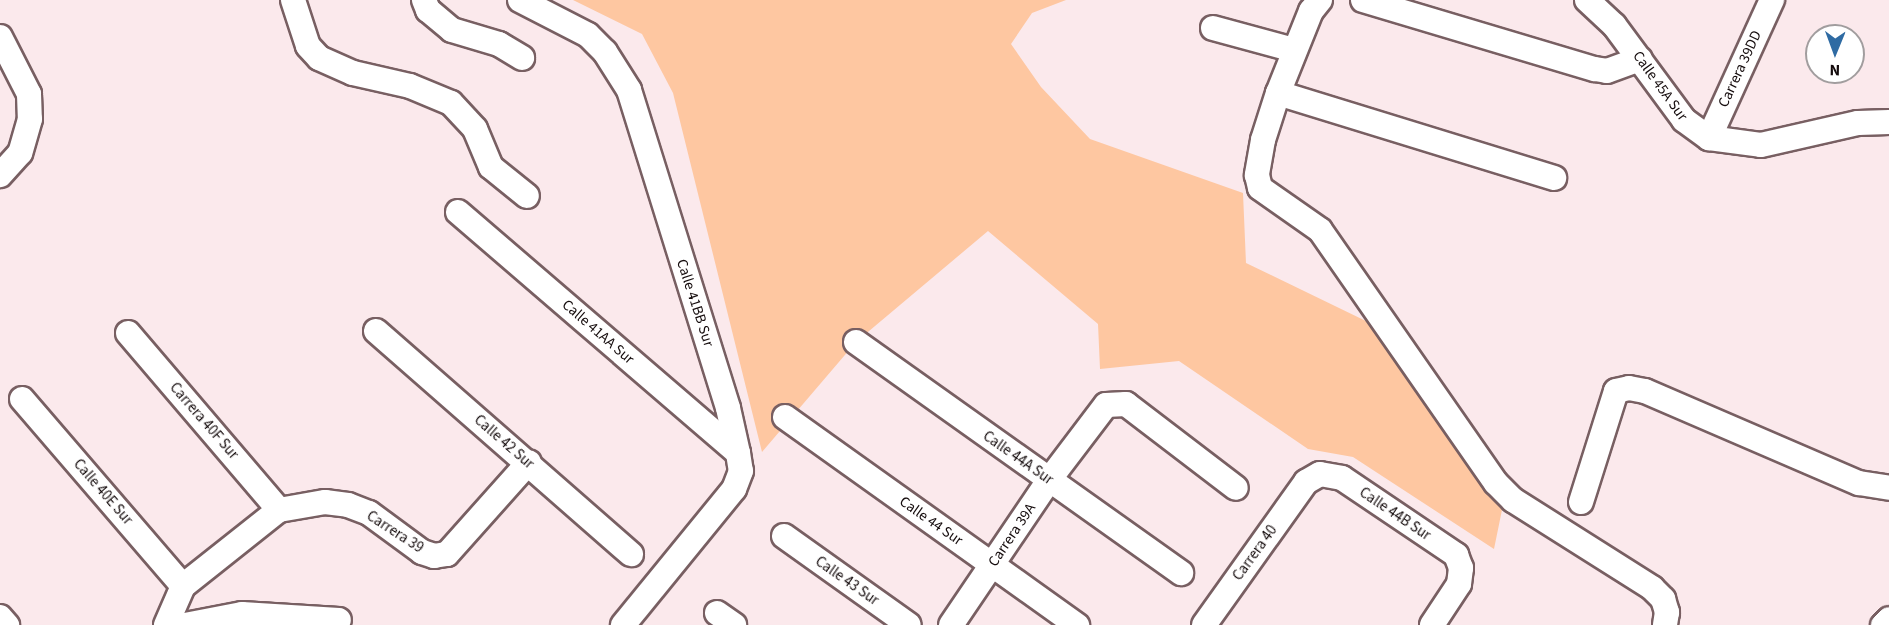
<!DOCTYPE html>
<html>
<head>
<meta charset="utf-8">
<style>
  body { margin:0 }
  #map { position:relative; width:1889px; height:625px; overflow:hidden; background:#fbe9ec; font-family:"Source Sans 3",sans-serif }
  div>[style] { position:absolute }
  .green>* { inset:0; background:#fec7a1 }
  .roads { filter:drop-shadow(2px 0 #785f62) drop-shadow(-2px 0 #785f62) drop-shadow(0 2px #785f62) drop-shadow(0 -2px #785f62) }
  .minor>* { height:24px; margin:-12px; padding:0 12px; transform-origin:12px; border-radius:12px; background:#fff }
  span { translate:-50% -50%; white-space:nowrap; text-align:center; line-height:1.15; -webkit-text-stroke:4.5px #fff; paint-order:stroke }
  .street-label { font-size:15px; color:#140b0c }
  .north { position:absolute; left:1805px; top:24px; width:60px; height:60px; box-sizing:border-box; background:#fff; border:2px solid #a19d9e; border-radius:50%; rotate:181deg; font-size:16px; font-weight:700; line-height:24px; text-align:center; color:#140b0c }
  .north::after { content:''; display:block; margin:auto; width:21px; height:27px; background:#2f6ba3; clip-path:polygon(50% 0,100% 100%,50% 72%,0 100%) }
</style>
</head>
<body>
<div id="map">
  <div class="green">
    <i style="clip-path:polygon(573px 0,1066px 0,1032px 13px,1011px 44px,1041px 87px,1090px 139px,1243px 193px,1246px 263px,1370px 323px,1503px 505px,1494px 549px,1353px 457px,1308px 449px,1179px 361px,1100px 369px,1098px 324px,988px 231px,856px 342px,762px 452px,673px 93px,642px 34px)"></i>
  </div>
  <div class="roads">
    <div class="minor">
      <i style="left:293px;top:0;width:48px;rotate:71.9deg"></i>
      <i style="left:308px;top:46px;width:16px;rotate:47deg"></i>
      <i style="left:319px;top:58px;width:37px;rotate:24deg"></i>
      <i style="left:353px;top:73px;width:58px;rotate:12.8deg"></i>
      <i style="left:410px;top:86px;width:44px;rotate:22.5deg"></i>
      <i style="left:451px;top:103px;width:35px;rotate:47deg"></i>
      <i style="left:475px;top:129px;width:41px;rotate:67.2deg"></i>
      <i style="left:491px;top:167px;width:46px;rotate:38.9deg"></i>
      <i style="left:424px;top:0;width:11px;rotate:68deg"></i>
      <i style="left:428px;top:10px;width:31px;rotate:40deg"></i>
      <i style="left:452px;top:30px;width:49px;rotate:16.6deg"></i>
      <i style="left:499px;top:44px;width:27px;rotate:31deg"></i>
      <i style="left:520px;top:0;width:76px;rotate:27.2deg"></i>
      <i style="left:588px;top:35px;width:24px;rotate:45deg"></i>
      <i style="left:605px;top:52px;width:45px;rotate:57.7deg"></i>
      <i style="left:629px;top:90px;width:333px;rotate:72.7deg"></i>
      <i style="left:728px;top:408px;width:46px;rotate:77.5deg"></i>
      <i style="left:738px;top:453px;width:18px;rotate:81deg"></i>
      <i style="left:741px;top:471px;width:19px;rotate:111deg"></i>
      <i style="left:734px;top:489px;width:176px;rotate:129.2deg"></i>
      <i style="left:1320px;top:0;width:14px;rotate:129deg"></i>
      <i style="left:1311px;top:11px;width:88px;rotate:111.9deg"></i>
      <i style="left:1278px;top:93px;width:49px;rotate:107.7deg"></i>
      <i style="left:1263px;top:140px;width:36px;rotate:100deg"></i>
      <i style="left:1257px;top:175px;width:13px;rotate:77deg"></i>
      <i style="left:1260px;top:188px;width:73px;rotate:35deg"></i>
      <i style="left:1320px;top:230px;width:308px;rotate:55.2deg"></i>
      <i style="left:1496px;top:483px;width:24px;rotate:45deg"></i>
      <i style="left:1513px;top:500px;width:165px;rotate:32.3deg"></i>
      <i style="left:1652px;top:588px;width:16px;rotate:45deg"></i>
      <i style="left:1663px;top:599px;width:14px;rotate:73deg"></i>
      <i style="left:1667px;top:612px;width:13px;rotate:99deg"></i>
      <i style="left:1363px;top:0;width:242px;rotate:16.6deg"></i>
      <i style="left:1595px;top:69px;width:12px;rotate:9deg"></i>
      <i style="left:1607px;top:71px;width:35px;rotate:-20deg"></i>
      <i style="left:1587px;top:0;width:37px;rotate:43deg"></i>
      <i style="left:1614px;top:25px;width:118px;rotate:53.6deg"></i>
      <i style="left:1684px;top:120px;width:31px;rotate:36deg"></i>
      <i style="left:1709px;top:138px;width:52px;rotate:7.7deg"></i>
      <i style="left:1761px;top:145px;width:99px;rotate:-12.8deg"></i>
      <i style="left:1858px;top:123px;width:31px;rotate:-2deg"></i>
      <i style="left:1213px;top:28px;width:84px;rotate:15.2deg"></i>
      <i style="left:0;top:37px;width:64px;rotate:63deg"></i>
      <i style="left:29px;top:94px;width:25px;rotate:88deg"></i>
      <i style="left:30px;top:119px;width:35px;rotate:106deg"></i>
      <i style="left:20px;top:153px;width:30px;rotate:132deg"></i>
      <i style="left:1278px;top:93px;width:289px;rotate:17.1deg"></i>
      <i style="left:1709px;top:138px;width:152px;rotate:-65.5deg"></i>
      <i style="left:458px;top:212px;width:369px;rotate:40.7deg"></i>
      <i style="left:376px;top:331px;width:339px;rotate:41.2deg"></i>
      <i style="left:128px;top:333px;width:233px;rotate:49.5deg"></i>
      <i style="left:856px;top:342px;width:399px;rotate:35.4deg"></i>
      <i style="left:22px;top:399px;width:247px;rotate:49.3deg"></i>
      <i style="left:785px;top:417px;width:359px;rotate:35.5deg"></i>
      <i style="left:1581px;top:502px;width:116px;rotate:-72.5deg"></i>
      <i style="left:1616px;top:391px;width:13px;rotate:-13deg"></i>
      <i style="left:1629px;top:388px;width:16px;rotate:11deg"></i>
      <i style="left:1645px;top:391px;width:233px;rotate:23.3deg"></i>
      <i style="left:1859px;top:483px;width:30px;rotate:9deg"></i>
      <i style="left:784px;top:536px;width:153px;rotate:35.5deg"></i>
      <i style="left:717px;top:613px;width:21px;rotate:35deg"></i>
      <i style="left:0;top:617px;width:11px;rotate:49deg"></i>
      <i style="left:166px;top:625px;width:43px;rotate:-66.4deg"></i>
      <i style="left:183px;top:586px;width:122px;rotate:-38.4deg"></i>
      <i style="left:279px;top:510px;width:47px;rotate:-9.9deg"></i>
      <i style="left:325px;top:502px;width:23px;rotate:7deg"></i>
      <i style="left:348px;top:505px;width:22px;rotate:21deg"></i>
      <i style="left:369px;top:513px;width:66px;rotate:36.3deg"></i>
      <i style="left:422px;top:552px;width:13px;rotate:18deg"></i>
      <i style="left:434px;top:556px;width:13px;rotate:-9deg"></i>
      <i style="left:447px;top:554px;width:123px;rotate:-48.3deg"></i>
      <i style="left:185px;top:625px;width:58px;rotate:-10.9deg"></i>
      <i style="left:242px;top:614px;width:97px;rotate:3.5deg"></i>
      <i style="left:951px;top:625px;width:175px;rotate:-55.9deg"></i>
      <i style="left:1049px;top:480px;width:94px;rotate:-52.8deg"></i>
      <i style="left:1106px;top:405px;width:20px;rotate:-3deg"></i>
      <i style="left:1126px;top:404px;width:138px;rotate:37.4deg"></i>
      <i style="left:1204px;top:625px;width:176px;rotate:-54.5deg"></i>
      <i style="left:1306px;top:482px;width:16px;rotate:-30deg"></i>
      <i style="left:1320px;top:474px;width:22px;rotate:10deg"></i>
      <i style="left:1342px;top:478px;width:138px;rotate:34deg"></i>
      <i style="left:1456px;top:555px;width:14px;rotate:69deg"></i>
      <i style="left:1461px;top:568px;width:16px;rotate:97deg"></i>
      <i style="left:1459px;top:584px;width:49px;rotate:123.4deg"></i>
      <i style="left:1883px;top:625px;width:8px;rotate:-45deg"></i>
    </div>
  </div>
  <div class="street-label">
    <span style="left:1740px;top:69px;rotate:-65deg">Carrera 39DD</span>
    <span style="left:1660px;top:86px;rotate:54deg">Calle 45A Sur</span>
    <span style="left:695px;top:303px;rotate:72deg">Calle 41BB Sur</span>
    <span style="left:598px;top:332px;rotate:41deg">Calle 41AA Sur</span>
    <span style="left:204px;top:421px;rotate:49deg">Carrera 40F Sur</span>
    <span style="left:504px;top:442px;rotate:41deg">Calle 42 Sur</span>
    <span style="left:1018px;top:458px;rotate:35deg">Calle 44A Sur</span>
    <span style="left:103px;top:492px;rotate:49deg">Calle 40E Sur</span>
    <span style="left:1395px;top:514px;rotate:34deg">Calle 44B Sur</span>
    <span style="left:931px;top:521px;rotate:35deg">Calle 44 Sur</span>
    <span style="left:395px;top:532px;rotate:33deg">Carrera 39</span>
    <span style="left:1012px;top:535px;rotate:-56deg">Carrera 39A</span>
    <span style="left:1255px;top:553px;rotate:-54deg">Carrera 40</span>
    <span style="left:847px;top:581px;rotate:35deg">Calle 43 Sur</span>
  </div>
  <div class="north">N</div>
</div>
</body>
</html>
